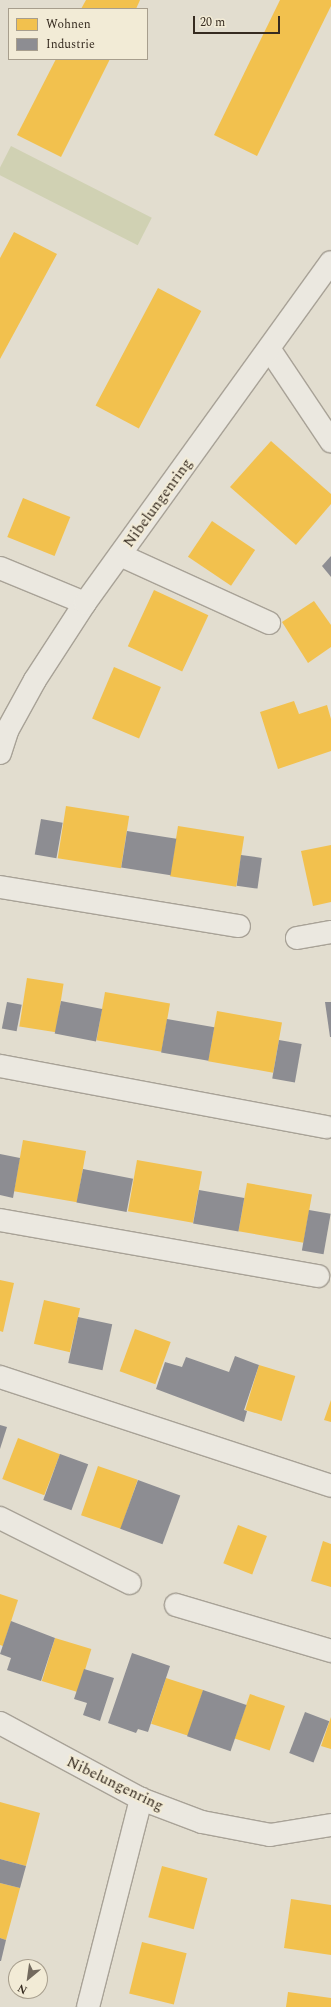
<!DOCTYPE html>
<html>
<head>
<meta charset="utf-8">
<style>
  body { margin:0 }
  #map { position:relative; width:331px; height:2007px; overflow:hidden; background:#e2ddcf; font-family:Spectral,serif }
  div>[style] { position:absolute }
  .green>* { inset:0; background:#d0d1b3; transform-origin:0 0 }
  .homes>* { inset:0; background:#f2c14e; transform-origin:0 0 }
  .industry>* { inset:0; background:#8d8d92; transform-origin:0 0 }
  .roads { filter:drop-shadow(1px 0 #a8a297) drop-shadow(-1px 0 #a8a297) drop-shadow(0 1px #a8a297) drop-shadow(0 -1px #a8a297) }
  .minor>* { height:22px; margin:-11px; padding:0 11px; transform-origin:11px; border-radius:11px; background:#ebe8e0 }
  span { translate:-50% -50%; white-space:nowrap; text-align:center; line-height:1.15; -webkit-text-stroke:4px #f2ebd6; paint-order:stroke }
  .street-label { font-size:15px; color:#362b20 }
  .legend { position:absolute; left:8px; top:8px; width:140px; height:52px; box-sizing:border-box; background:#f2ebd6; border:1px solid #a79e8d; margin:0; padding:5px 7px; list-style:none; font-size:12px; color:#362b20 }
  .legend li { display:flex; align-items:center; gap:8px; height:20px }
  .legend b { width:20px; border:1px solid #a79e8d }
  .north { position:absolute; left:8px; top:1959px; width:40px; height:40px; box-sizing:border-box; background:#f2ebd6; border:1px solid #a79e8d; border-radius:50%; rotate:209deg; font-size:11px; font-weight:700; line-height:16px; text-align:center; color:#362b20 }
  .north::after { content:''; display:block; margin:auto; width:14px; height:18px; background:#72695d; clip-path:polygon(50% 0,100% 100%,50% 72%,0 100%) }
  .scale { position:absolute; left:193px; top:16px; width:87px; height:18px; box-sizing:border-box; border:2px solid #362b20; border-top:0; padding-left:5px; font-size:12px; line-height:14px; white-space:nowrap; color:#362b20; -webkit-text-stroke:3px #f2ebd6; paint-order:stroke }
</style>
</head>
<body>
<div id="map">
  <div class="green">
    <i style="left:11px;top:146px;width:158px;height:31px;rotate:27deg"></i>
  </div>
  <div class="homes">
    <i style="clip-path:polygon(86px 0,140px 0,136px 9px,81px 9px)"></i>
    <i style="clip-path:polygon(280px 0,331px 0,331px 6px,257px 156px,214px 135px)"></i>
    <i style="clip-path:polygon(56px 59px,110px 59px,61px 157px,17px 135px)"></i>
    <i style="clip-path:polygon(14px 232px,57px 254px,0 359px,0 258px)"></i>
    <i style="left:158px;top:288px;width:49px;height:133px;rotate:28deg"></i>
    <i style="clip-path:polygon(271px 441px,331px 494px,331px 504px,296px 545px,230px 487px)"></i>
    <i style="left:23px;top:498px;width:51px;height:42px;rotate:22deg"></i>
    <i style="left:212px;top:521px;width:52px;height:43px;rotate:34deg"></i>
    <i style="left:154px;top:590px;width:60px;height:62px;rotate:25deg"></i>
    <i style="clip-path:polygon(314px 601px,331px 625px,331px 647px,308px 663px,282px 622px)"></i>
    <i style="left:114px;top:667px;width:51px;height:56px;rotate:23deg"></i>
    <i style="clip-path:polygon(294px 701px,299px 714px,327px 705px,331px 719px,331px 751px,278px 769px,260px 712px)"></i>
    <i style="left:66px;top:806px;width:64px;height:53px;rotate:9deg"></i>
    <i style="left:178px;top:826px;width:67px;height:51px;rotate:9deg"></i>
    <i style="clip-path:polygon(331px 845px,331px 902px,313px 906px,301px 851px)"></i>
    <i style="left:27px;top:978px;width:37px;height:49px;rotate:9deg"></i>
    <i style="left:105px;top:992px;width:66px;height:49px;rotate:10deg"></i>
    <i style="left:217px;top:1011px;width:66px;height:51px;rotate:10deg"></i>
    <i style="left:23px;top:1140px;width:64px;height:52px;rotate:10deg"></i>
    <i style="left:137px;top:1160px;width:66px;height:52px;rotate:10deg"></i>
    <i style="left:247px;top:1183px;width:66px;height:49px;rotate:10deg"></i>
    <i style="clip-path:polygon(0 1280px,14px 1283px,3px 1332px,0 1331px)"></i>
    <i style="left:44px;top:1300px;width:37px;height:45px;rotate:13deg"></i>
    <i style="left:135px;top:1329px;width:38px;height:45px;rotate:20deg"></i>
    <i style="left:259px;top:1365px;width:38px;height:47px;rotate:17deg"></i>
    <i style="clip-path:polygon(331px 1400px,331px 1422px,324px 1420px)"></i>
    <i style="left:18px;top:1438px;width:45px;height:44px;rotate:21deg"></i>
    <i style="left:98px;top:1466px;width:42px;height:52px;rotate:19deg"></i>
    <i style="left:238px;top:1525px;width:31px;height:41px;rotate:21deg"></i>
    <i style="clip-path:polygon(323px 1541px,331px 1544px,331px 1587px,311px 1581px)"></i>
    <i style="clip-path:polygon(0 1594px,18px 1600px,3px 1646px,0 1645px)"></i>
    <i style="left:55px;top:1638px;width:38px;height:45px;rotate:17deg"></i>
    <i style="left:166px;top:1678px;width:39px;height:48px;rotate:18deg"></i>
    <i style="left:250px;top:1694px;width:37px;height:47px;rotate:19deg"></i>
    <i style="clip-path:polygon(331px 1717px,331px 1749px,321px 1746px)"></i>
    <i style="clip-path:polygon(0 1802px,40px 1813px,26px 1866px,0 1859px)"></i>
    <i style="left:162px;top:1866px;width:47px;height:53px;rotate:15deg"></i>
    <i style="clip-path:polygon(0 1883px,20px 1888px,6px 1940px,0 1938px)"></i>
    <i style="clip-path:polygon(291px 1899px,331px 1905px,331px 1955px,284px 1948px)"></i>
    <i style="left:142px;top:1942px;width:46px;height:53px;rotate:14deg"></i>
    <i style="clip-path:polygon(288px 1992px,331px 1998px,331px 2007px,286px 2007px)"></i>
  </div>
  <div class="industry">
    <i style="clip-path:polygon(331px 556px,331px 577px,322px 566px)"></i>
    <i style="left:41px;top:819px;width:22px;height:36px;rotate:10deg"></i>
    <i style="left:127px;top:831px;width:50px;height:37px;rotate:9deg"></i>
    <i style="left:241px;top:855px;width:21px;height:31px;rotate:8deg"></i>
    <i style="left:61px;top:1001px;width:42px;height:33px;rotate:11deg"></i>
    <i style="left:7px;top:1002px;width:15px;height:27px;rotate:11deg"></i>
    <i style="clip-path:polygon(325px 1002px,331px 1002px,331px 1037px,330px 1037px)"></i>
    <i style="left:167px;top:1019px;width:48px;height:34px;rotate:10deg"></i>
    <i style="left:279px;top:1040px;width:23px;height:39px;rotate:10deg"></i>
    <i style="clip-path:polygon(0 1154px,20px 1158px,13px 1198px,0 1195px)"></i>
    <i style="left:83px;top:1169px;width:51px;height:34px;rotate:11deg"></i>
    <i style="left:199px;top:1190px;width:46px;height:34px;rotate:10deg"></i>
    <i style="left:309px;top:1210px;width:22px;height:41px;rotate:10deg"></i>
    <i style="left:78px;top:1317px;width:35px;height:47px;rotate:12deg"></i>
    <i style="clip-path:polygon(235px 1356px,259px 1365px,244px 1410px,247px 1411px,244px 1422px,156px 1389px,165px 1362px,182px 1367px,186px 1357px,229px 1372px)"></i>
    <i style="clip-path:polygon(0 1425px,7px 1427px,0 1449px)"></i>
    <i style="left:60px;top:1454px;width:30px;height:49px;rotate:20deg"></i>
    <i style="left:138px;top:1480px;width:45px;height:52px;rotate:20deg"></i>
    <i style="clip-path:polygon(11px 1621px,55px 1638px,41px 1681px,7px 1670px,11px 1658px,0 1654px)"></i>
    <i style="clip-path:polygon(132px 1653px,170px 1666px,148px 1732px,138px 1729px,136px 1733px,108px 1723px)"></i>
    <i style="clip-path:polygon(84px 1669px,114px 1678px,100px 1721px,83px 1715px,87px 1703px,74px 1699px)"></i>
    <i style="left:203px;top:1690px;width:46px;height:49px;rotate:19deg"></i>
    <i style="left:305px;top:1712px;width:26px;height:44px;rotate:21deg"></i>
    <i style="clip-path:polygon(0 1859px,26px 1866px,20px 1888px,0 1883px)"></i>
    <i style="clip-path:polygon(0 1938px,6px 1940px,1px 1961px,0 1961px)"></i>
  </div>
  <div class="roads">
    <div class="minor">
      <i style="left:270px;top:350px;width:110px;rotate:56.2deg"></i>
      <i style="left:120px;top:555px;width:164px;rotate:24.5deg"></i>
      <i style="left:0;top:568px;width:92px;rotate:22.4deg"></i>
      <i style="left:0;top:753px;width:23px;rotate:-72deg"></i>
      <i style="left:7px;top:731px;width:58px;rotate:-61.2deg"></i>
      <i style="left:35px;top:680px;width:92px;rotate:-57deg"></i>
      <i style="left:85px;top:603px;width:420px;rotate:-54.2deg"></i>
      <i style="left:0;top:887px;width:242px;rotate:9.3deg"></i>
      <i style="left:297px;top:938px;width:35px;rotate:-10deg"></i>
      <i style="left:0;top:1066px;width:332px;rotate:10.6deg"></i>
      <i style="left:0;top:1220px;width:323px;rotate:10deg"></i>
      <i style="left:0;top:1377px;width:348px;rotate:18.2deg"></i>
      <i style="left:0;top:1518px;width:145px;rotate:26.6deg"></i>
      <i style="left:176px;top:1605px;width:162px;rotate:16.5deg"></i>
      <i style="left:0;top:1723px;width:160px;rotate:28.3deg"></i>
      <i style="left:141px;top:1799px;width:65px;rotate:20.7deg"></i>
      <i style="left:202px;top:1822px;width:69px;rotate:10.8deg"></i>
      <i style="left:270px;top:1835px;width:62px;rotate:-9.3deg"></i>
      <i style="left:88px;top:2007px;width:215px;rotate:-75.7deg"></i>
    </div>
  </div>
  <div class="street-label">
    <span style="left:158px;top:503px;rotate:-54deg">Nibelungenring</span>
    <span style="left:115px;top:1784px;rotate:26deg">Nibelungenring</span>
  </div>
  <ul class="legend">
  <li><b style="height:11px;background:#f2c14e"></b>Wohnen</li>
  <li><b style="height:11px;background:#8d8d92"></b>Industrie</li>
  </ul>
  <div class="north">N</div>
  <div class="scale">20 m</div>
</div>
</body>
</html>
